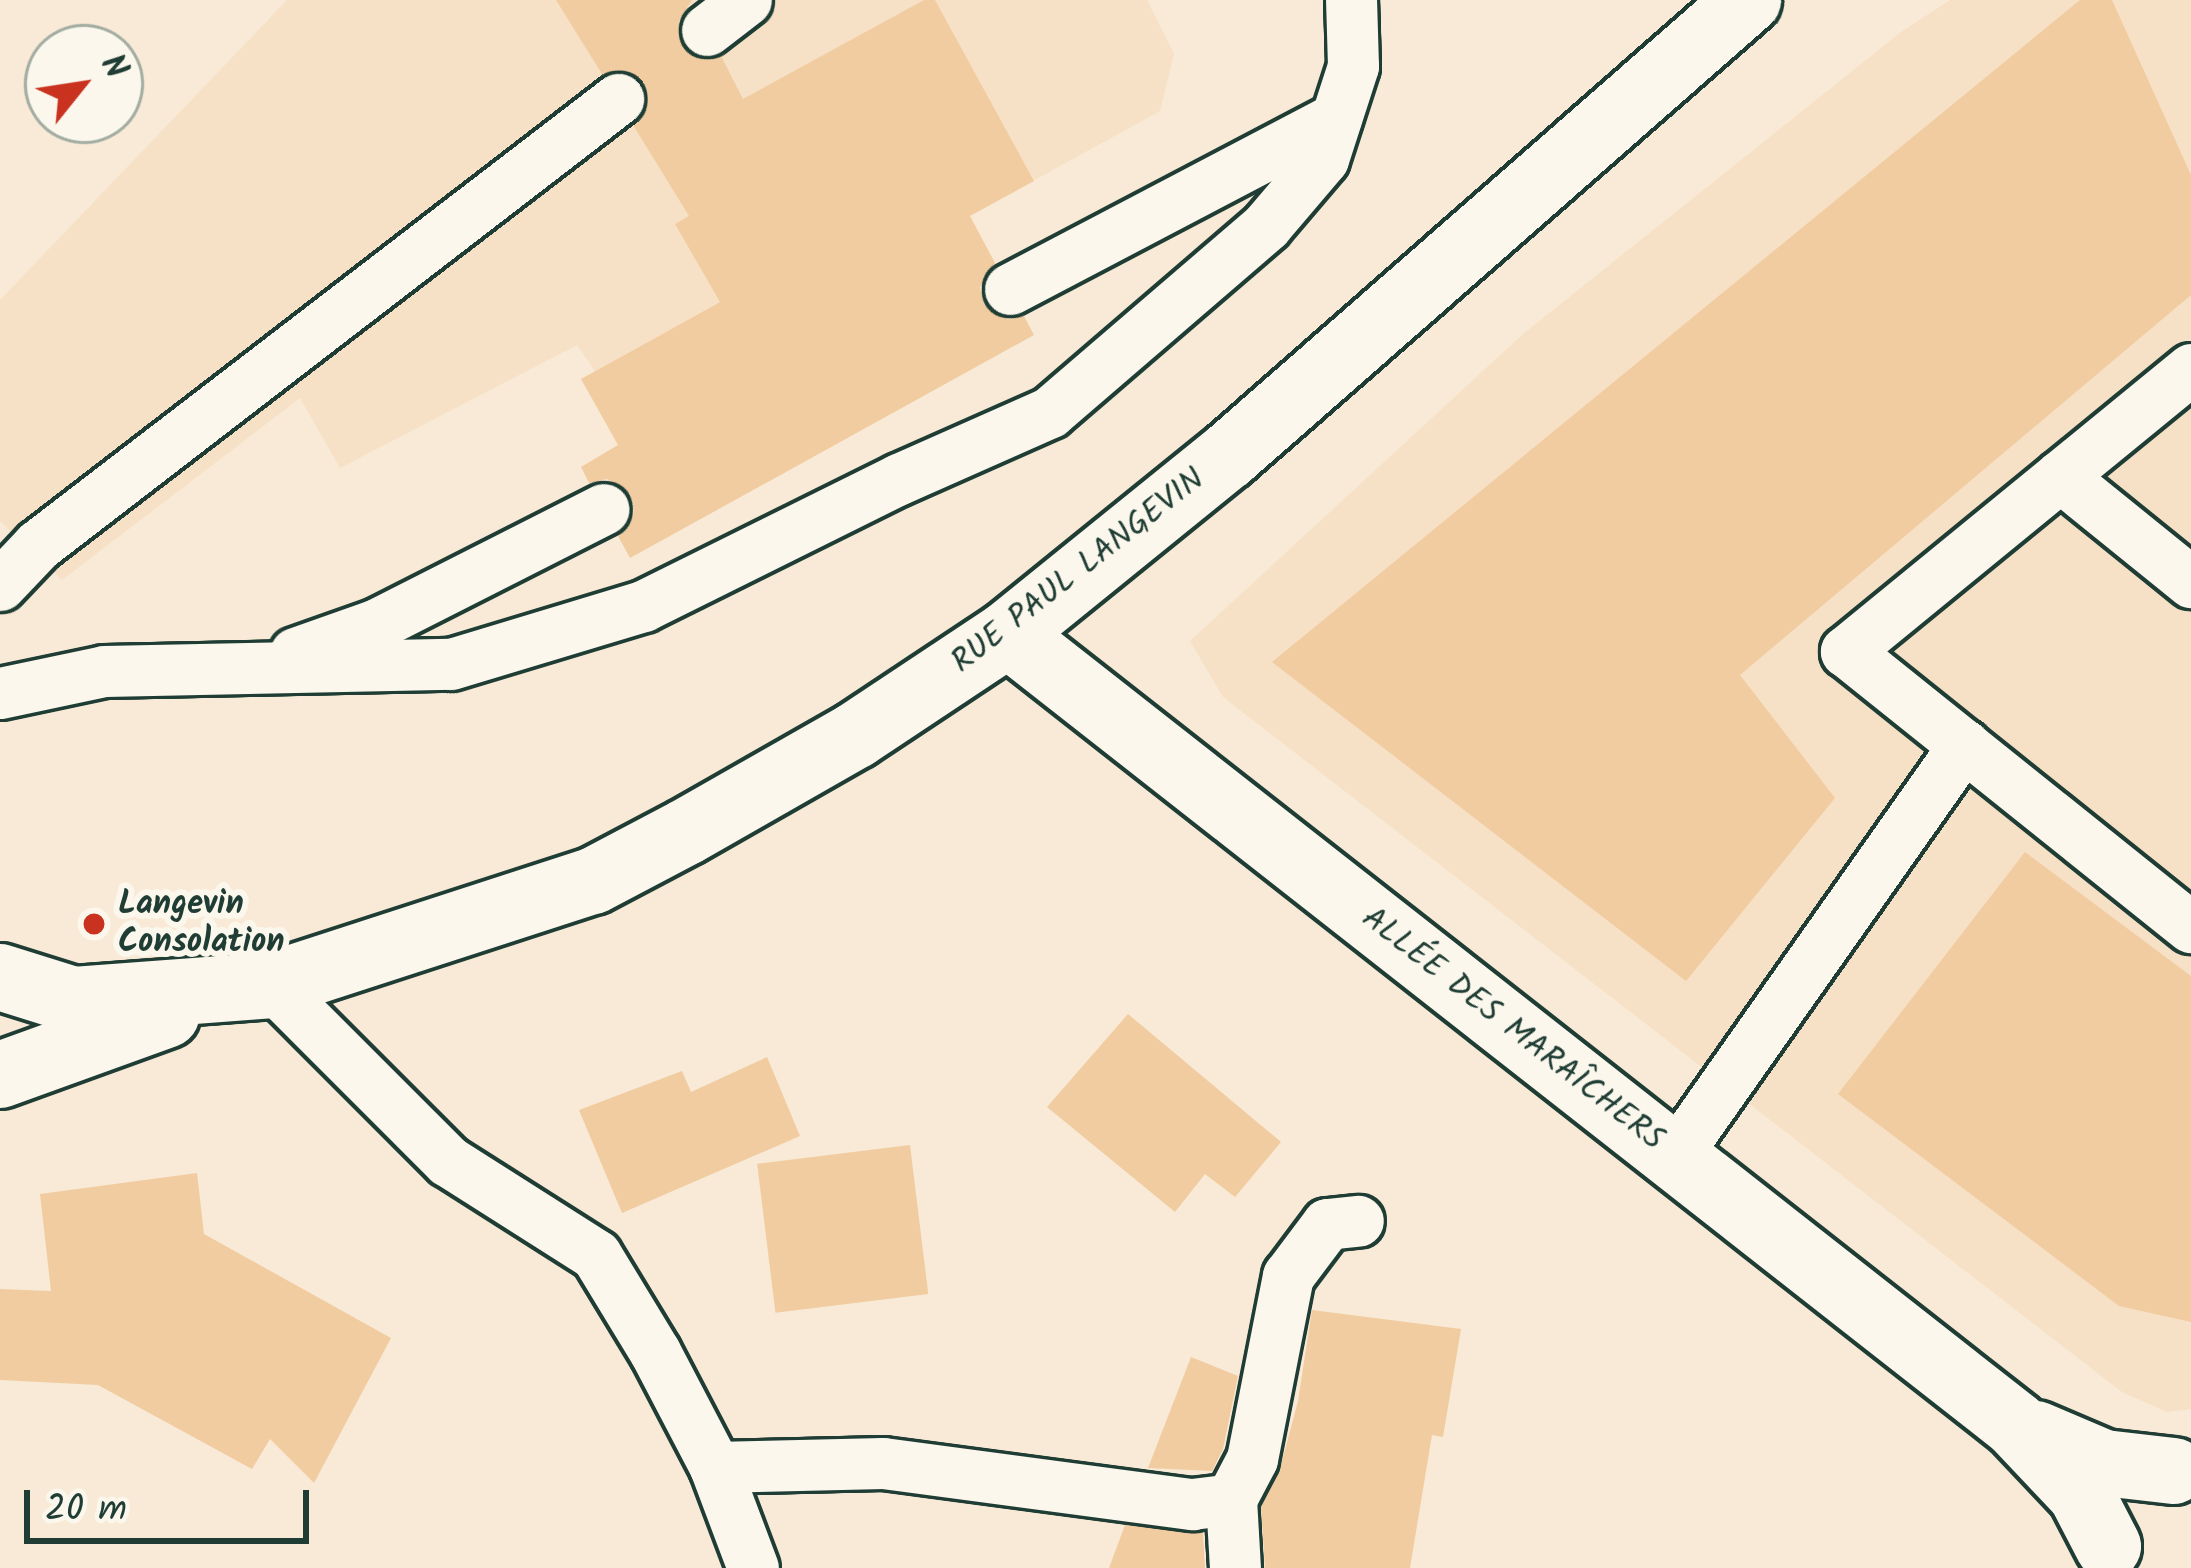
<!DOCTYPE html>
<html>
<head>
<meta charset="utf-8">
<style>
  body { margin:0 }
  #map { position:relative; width:2191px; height:1568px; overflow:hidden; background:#f8ead6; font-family:Kalam,sans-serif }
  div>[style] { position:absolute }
  .built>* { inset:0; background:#f6e1c6 }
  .building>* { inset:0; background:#f1cca1; transform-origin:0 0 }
  .roads { filter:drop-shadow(3px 0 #1f3d34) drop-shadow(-3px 0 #1f3d34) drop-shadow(0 3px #1f3d34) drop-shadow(0 -3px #1f3d34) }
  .service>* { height:51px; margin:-25.5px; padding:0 25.5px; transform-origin:25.5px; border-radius:25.5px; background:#fbf7ec }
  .minor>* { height:66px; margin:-33px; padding:0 33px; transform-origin:33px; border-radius:33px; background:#fbf7ec }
  .dots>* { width:33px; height:33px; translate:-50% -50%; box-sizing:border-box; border:6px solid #fbf7ec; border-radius:50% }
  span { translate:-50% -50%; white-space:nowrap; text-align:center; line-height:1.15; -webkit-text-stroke:12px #fbf7ec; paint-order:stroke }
  .street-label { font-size:33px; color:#1f3d34 }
  .poi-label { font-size:33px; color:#1f3d34; font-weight:700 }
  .left { translate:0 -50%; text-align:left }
  .north { position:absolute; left:24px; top:24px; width:120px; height:120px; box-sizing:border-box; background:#fbf7ec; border:3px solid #a3ada2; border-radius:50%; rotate:60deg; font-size:33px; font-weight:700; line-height:48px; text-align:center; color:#1f3d34 }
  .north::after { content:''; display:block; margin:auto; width:42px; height:54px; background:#c8321e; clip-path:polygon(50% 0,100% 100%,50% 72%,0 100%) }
  .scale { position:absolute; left:24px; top:1490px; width:285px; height:54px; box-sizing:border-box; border:6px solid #1f3d34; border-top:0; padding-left:15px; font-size:36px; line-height:42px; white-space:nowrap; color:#1f3d34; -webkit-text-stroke:9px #fbf7ec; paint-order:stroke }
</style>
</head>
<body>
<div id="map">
  <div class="built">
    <i style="clip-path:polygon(287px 0,1147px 0,1174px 54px,1160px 111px,849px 282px,826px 243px,595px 371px,577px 345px,340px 468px,300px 398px,62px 580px,0 521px,0 300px)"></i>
    <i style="clip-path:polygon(1950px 0,2191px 0,2191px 1409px,2167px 1412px,2122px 1392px,1223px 697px,1190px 641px,1523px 334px,1901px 32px)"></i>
  </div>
  <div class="building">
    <i style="clip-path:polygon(556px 0,692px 0,679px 20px,683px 47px,697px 58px,721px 56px,743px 99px,924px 0,935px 0,1034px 181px,970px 216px,995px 263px,980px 287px,984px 304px,1008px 319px,1024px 316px,1034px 335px,630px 558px,618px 536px,634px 512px,630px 494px,607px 479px,589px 483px,581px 467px,618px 445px,581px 379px,720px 302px,675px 224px,689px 216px,633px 125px,646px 109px,642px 82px,628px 71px,602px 74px)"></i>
    <i style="clip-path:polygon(2080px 0,2112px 0,2191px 175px,2191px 295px,1740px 675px,1835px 798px,1686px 981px,1272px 662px)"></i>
    <i style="clip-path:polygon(2025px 852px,2191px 976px,2191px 1322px,2119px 1306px,1838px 1094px)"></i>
    <i style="clip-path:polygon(1128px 1014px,1281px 1142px,1235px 1197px,1205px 1174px,1175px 1212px,1047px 1107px)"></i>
    <i style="clip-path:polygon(767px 1057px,800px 1136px,622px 1213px,579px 1110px,682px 1071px,691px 1092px)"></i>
    <i style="left:910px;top:1145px;width:150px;height:154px;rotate:83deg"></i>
    <i style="clip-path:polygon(197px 1173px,204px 1234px,391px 1338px,314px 1483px,270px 1439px,252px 1469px,98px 1385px,0 1380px,0 1289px,51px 1291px,40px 1194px)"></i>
    <i style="clip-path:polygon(1312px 1310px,1461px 1329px,1443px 1437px,1432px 1435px,1410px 1568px,1265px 1568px,1261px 1506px,1281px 1465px,1298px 1401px)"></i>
    <i style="clip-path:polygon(1191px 1357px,1238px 1376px,1223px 1449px,1212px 1471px,1148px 1468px)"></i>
    <i style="clip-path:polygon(1125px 1525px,1203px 1533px,1205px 1568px,1109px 1568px)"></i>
  </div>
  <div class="roads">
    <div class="service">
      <i style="left:707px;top:30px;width:49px;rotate:-37.6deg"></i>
      <i style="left:1010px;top:289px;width:368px;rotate:-27.7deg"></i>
      <i style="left:2191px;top:369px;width:446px;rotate:140.7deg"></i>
      <i style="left:1846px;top:651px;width:442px;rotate:38.7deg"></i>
      <i style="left:2060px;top:476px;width:169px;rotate:39deg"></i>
      <i style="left:0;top:585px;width:55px;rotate:-46.5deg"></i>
      <i style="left:38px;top:545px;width:732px;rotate:-37.56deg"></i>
      <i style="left:295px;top:653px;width:87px;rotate:-19.5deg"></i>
      <i style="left:377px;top:624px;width:254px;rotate:-26.9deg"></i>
      <i style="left:0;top:693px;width:106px;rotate:-11.9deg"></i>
      <i style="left:104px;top:671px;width:347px;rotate:-1.2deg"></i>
      <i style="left:451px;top:664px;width:201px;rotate:-16.8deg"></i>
      <i style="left:643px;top:606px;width:286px;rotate:-26.4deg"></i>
      <i style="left:899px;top:479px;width:165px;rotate:-23.9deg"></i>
      <i style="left:1050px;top:412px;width:285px;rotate:-40.7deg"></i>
      <i style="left:1266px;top:226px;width:88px;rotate:-49.6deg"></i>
      <i style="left:1323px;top:159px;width:98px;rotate:-72.1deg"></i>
      <i style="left:1353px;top:66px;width:66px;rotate:-91.7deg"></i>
      <i style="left:272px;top:985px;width:249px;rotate:45deg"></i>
      <i style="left:448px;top:1161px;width:175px;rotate:32.4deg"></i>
      <i style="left:596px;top:1255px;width:114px;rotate:58.7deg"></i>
      <i style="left:655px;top:1352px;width:130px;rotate:62.4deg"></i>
      <i style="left:715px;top:1467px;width:108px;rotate:69.4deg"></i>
      <i style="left:1674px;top:1157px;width:504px;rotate:-54.86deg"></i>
      <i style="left:715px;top:1467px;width:168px;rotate:-1.4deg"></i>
      <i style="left:883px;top:1463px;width:312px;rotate:7.6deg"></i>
      <i style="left:1192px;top:1504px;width:39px;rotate:-7deg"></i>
      <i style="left:1231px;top:1499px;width:45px;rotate:-62.3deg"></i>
      <i style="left:1252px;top:1459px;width:187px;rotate:-78.9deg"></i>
      <i style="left:1288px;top:1276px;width:65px;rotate:-53.1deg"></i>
      <i style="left:1327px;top:1224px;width:31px;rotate:-6deg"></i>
      <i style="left:1231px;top:1499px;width:69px;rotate:86.7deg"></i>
    </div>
    <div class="minor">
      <i style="left:1008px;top:634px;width:1281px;rotate:38.12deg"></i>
      <i style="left:2016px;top:1425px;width:95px;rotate:46.7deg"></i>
      <i style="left:2081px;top:1494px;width:59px;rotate:62.6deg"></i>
      <i style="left:0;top:977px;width:77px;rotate:17.3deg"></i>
      <i style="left:74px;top:1000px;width:199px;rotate:-4.3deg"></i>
      <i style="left:272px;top:985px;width:337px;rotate:-18deg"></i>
      <i style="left:593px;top:881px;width:105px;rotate:-27.8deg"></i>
      <i style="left:686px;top:832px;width:196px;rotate:-29.7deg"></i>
      <i style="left:856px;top:735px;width:182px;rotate:-33.6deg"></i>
      <i style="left:1008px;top:634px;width:283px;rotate:-39deg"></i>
      <i style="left:1228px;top:456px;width:692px;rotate:-41.25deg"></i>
      <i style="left:0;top:1075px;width:177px;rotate:-19.9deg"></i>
      <i style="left:2036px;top:1434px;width:74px;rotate:23.1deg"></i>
      <i style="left:2104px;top:1463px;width:70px;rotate:6.5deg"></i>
    </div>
  </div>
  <div class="dots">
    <i style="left:94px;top:924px;background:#c8321e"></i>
  </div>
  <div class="street-label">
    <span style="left:1079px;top:572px;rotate:-38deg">RUE PAUL LANGEVIN</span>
    <span style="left:1512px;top:1030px;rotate:38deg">ALLÉE DES MARAÎCHERS</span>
  </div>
  <div class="poi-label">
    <span class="left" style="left:118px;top:924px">Langevin<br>Consolation</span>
  </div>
  <div class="north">N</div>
  <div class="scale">20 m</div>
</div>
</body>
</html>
